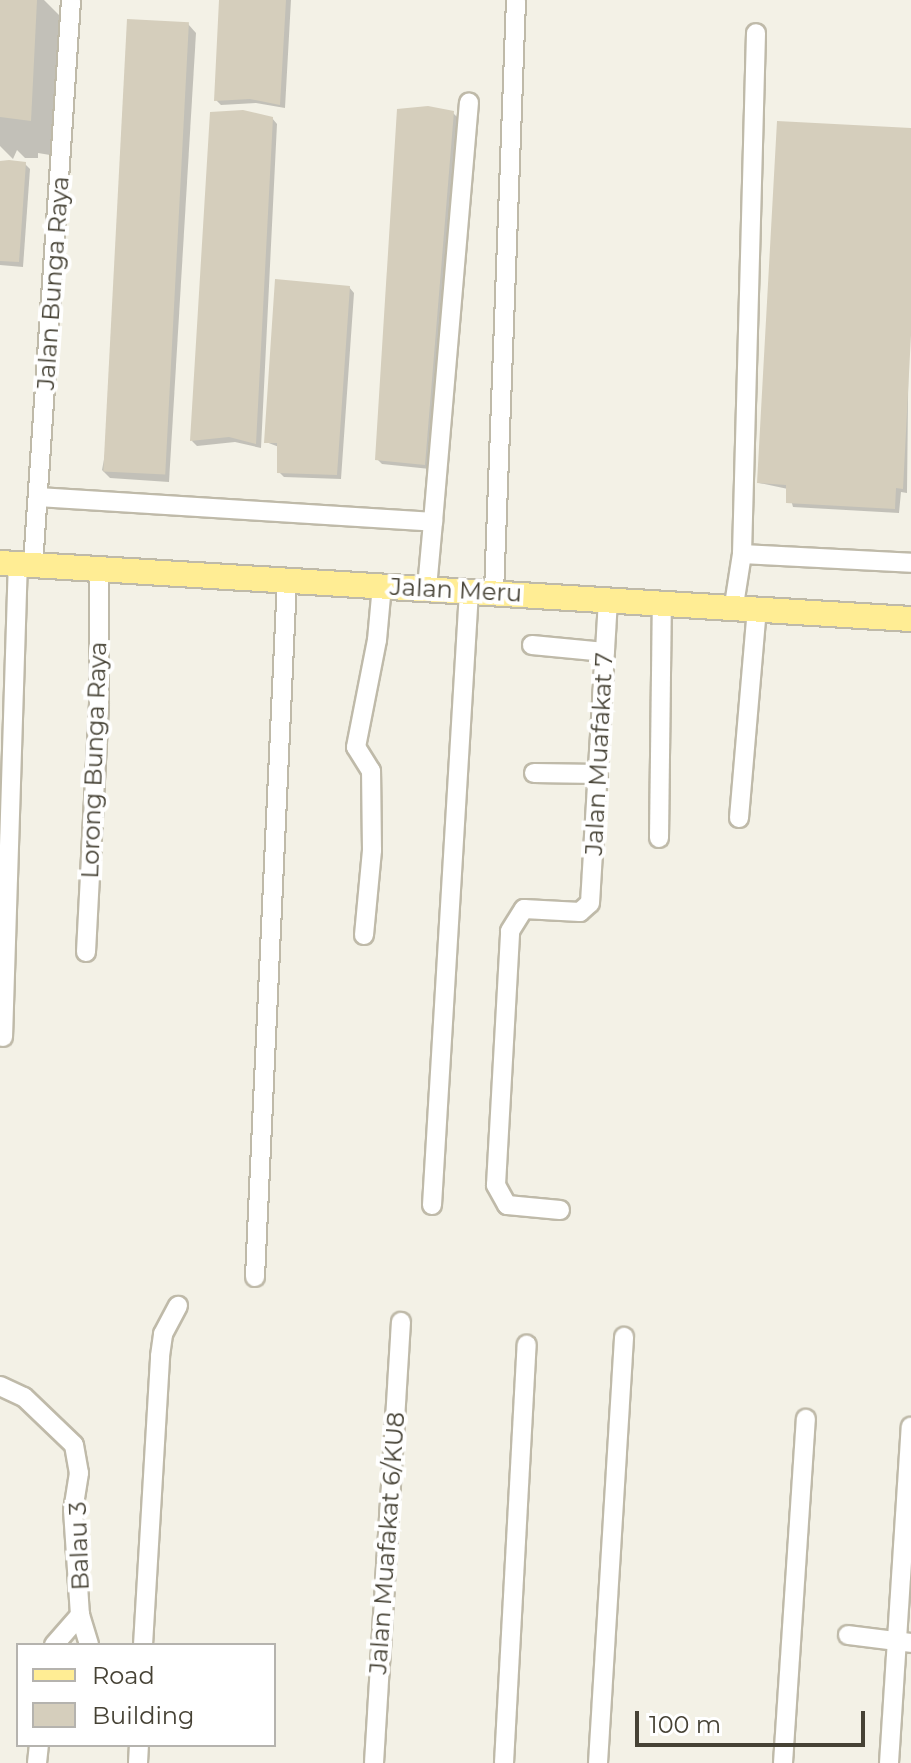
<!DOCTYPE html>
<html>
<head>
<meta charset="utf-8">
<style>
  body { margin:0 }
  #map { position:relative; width:911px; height:1763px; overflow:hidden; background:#f3f1e6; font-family:Montserrat,sans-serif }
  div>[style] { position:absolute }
  .shadow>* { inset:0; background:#0003 }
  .building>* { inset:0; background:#d5cebc; transform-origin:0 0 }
  .roads { filter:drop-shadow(2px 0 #bfbaa9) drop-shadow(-2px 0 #bfbaa9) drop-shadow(0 2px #bfbaa9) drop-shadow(0 -2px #bfbaa9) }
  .minor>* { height:18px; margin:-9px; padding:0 9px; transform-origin:9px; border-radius:9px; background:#fff }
  .major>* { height:24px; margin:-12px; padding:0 12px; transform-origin:12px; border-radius:12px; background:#ffed94 }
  span { translate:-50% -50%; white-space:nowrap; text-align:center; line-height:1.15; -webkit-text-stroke:8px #fff; paint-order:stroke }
  .street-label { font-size:24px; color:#464235 }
  .legend { position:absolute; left:16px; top:1643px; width:260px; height:104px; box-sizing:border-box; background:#fff; border:2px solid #b5b3ae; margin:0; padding:10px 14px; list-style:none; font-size:24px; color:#464235 }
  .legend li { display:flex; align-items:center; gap:16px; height:40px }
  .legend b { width:40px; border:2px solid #b5b3ae }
  .scale { position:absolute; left:635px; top:1711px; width:230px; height:36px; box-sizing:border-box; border:4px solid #464235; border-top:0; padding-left:10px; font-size:24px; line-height:28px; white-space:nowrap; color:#464235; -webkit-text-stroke:6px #fff; paint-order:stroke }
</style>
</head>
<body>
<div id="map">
  <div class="shadow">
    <i style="clip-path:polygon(0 0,44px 0,74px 30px,68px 158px,38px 153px,38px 158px,25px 158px,17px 150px,13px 159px,0 146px)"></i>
    <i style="clip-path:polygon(221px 0,291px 0,285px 108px,256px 103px,221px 105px,216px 100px)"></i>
    <i style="clip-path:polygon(188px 24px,196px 33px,169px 482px,110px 478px,102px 470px)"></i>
    <i style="clip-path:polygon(453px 113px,458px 118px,430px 469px,382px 464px,377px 459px)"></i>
    <i style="clip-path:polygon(272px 118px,277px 124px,261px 448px,235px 442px,197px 446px,192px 441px)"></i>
    <i style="clip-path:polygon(911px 130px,907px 493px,901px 492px,899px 513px,793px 507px,788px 489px,759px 483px)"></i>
    <i style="clip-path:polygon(0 164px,25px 164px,30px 169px,23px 267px,0 265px)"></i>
    <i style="clip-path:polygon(349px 287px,354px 293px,341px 479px,284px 477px,279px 472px,279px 447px,266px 442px)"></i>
  </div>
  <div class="building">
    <i style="clip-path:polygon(0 0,37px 0,31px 121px,0 117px)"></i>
    <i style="clip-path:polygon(219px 0,286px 0,280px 105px,250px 99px,214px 101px)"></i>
    <i style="left:127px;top:19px;width:62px;height:453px;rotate:3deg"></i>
    <i style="clip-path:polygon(428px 106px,454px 111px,425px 465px,375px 460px,397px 109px)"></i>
    <i style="clip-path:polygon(243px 110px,273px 117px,256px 444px,229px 437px,190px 441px,210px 112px)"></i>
    <i style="clip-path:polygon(777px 121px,911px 128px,911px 335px,903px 489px,896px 488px,895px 509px,786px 503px,786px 485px,757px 483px)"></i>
    <i style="clip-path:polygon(9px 160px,26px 162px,19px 262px,0 261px,0 161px)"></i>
    <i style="clip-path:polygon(275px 279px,350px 286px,337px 475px,277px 473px,277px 443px,264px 443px)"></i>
  </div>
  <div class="roads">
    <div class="minor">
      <i style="left:39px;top:497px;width:395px;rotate:3.6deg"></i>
      <i style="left:433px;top:522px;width:421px;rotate:-85.1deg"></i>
      <i style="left:742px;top:554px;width:169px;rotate:3deg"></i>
      <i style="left:33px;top:565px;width:566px;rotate:-86.15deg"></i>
      <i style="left:427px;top:588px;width:66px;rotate:-84.8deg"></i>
      <i style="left:494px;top:592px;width:592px;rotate:-87.87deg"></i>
      <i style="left:734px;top:605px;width:52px;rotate:-81.1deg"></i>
      <i style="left:742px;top:554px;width:521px;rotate:-88.46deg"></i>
      <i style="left:532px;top:645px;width:73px;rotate:5.5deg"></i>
      <i style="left:534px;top:773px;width:64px;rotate:0.9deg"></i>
      <i style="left:739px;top:818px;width:211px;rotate:-85.1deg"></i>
      <i style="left:659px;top:838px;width:237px;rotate:-89.3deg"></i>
      <i style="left:364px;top:935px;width:85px;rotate:-84.6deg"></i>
      <i style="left:372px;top:850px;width:79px;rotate:-90.7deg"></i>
      <i style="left:371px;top:771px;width:28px;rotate:-122deg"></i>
      <i style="left:356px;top:747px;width:109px;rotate:-78.9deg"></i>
      <i style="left:377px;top:640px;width:55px;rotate:-84.8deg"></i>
      <i style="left:86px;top:952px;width:250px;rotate:-87deg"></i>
      <i style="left:99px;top:702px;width:133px;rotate:-90deg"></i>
      <i style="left:3px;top:1037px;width:473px;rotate:-88.2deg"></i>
      <i style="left:432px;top:1205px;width:615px;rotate:-86.55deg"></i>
      <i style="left:560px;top:1210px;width:53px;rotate:-174.6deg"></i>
      <i style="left:507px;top:1205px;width:23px;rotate:-119deg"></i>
      <i style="left:496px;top:1185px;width:254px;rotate:-86.8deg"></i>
      <i style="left:510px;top:931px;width:26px;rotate:-58deg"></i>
      <i style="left:524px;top:909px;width:56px;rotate:3.1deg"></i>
      <i style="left:580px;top:912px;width:13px;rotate:-42deg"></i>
      <i style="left:590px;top:903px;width:305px;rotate:-86.6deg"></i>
      <i style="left:255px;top:1277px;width:698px;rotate:-87.37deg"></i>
      <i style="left:0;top:1386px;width:26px;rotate:25deg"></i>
      <i style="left:24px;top:1397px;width:69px;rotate:43.8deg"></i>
      <i style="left:74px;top:1445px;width:28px;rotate:80deg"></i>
      <i style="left:79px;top:1473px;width:37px;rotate:99deg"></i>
      <i style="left:73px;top:1510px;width:105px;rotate:86.2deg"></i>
      <i style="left:80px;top:1615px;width:31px;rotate:73deg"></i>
      <i style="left:848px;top:1635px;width:64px;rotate:7.2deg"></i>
      <i style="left:54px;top:1645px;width:40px;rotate:-49deg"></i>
      <i style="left:143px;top:1645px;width:289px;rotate:-86.6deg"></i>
      <i style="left:160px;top:1356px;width:22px;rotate:-82deg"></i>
      <i style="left:163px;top:1334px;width:32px;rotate:-62deg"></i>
      <i style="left:37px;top:1763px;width:18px;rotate:-84deg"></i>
      <i style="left:138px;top:1763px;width:18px;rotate:-87deg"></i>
      <i style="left:374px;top:1763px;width:442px;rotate:-86.5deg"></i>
      <i style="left:504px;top:1763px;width:419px;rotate:-86.9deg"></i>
      <i style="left:598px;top:1763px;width:427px;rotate:-86.5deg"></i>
      <i style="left:783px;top:1763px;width:345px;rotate:-86.2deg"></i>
      <i style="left:889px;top:1763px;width:337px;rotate:-86.3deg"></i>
    </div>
    <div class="major">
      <i style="left:0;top:563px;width:913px;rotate:3.52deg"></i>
    </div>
  </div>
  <div class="street-label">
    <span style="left:53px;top:283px;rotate:-86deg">Jalan Bunga Raya</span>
    <span style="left:456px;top:590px;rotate:3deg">Jalan Meru</span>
    <span style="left:599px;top:754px;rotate:-87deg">Jalan Muafakat 7</span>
    <span style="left:94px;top:760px;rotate:-88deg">Lorong Bunga Raya</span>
    <span style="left:387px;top:1543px;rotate:-86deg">Jalan Muafakat 6/KU8</span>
    <span style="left:79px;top:1546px;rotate:-92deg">Balau 3</span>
  </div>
  <ul class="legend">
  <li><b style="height:10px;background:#ffed94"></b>Road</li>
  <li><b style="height:22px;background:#d5cebc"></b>Building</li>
  </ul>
  <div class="scale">100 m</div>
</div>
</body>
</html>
